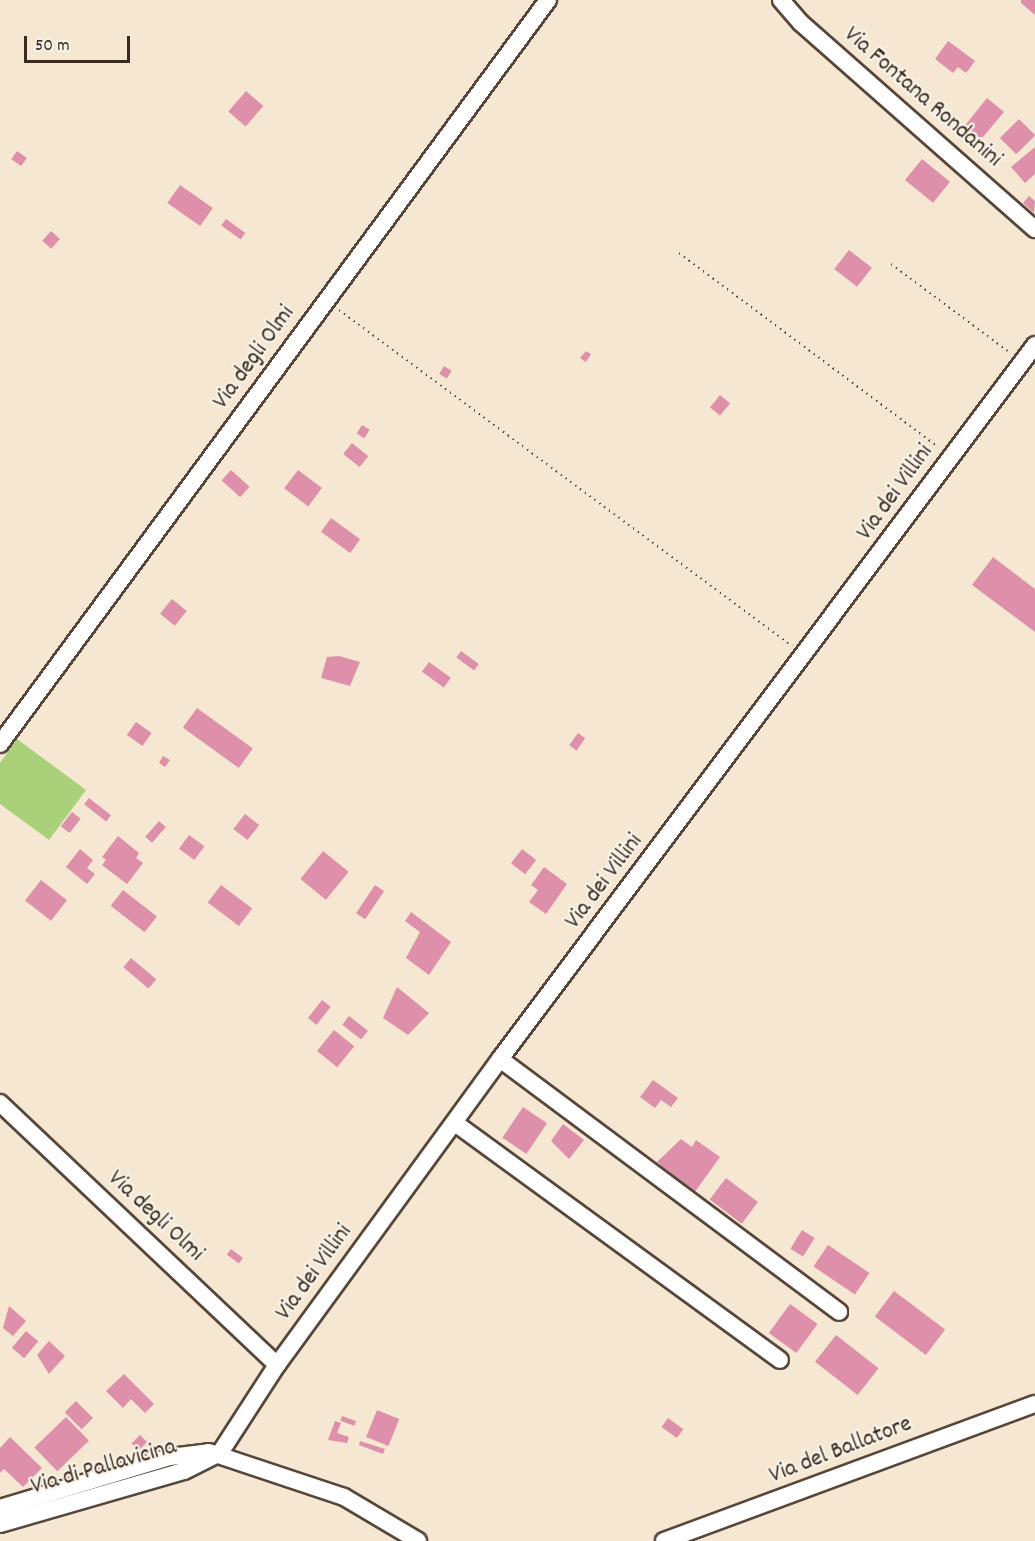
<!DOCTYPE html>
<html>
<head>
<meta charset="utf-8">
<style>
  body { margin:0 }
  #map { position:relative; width:1035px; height:1541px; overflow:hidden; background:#f5e7d1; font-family:Dekko,sans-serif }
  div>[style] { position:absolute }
  .green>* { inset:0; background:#abd07a }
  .building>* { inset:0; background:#de90ab; transform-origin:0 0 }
  .path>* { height:2px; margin-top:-1px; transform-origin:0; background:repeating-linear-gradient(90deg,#574639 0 1.5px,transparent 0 6px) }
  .roads { filter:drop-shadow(2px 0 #574639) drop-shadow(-2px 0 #574639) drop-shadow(0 2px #574639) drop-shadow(0 -2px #574639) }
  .minor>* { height:16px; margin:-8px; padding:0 8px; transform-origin:8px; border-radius:8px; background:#fff }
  span { translate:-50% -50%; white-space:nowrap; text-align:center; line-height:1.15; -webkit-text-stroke:4.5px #f7f3e8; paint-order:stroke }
  .street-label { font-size:24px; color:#3b2a1e }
  .scale { position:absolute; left:24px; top:36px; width:106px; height:27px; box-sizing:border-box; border:3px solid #3b2a1e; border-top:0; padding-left:8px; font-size:18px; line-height:21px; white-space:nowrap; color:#3b2a1e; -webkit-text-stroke:4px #f7f3e8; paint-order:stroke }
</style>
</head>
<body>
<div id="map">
  <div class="green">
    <i style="clip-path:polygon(17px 739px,86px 790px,49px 840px,0 804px,0 763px)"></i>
  </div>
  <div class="building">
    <i style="clip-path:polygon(1021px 0,1035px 0,1035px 15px,1021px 3px)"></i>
    <i style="clip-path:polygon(948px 41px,975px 61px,966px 73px,958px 67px,953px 73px,935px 59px)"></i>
    <i style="left:246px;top:91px;width:23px;height:27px;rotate:41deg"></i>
    <i style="clip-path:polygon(987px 98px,1004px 112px,983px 137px,974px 137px,963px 128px)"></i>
    <i style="left:1019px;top:119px;width:23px;height:27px;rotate:45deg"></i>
    <i style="clip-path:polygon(1035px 147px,1035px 174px,1025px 183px,1011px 167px)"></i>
    <i style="left:17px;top:151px;width:12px;height:10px;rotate:35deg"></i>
    <i style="left:922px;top:159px;width:36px;height:27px;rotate:39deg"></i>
    <i style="left:180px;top:185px;width:40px;height:22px;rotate:35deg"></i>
    <i style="clip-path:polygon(1029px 196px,1035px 201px,1034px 213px,1023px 203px)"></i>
    <i style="left:226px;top:219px;width:24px;height:8px;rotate:36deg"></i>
    <i style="left:51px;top:231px;width:12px;height:13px;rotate:42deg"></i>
    <i style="left:849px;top:250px;width:29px;height:24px;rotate:38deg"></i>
    <i style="clip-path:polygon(586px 351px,591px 354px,586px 362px,580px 358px)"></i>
    <i style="left:444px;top:366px;width:9px;height:9px;rotate:32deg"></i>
    <i style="left:720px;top:395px;width:13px;height:16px;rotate:39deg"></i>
    <i style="left:362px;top:425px;width:9px;height:10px;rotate:32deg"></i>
    <i style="left:352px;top:443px;width:21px;height:14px;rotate:39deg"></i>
    <i style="left:231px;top:470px;width:25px;height:14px;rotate:42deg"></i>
    <i style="left:298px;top:470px;width:30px;height:23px;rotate:37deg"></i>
    <i style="left:331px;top:518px;width:36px;height:17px;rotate:36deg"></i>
    <i style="clip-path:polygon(993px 557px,1035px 589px,1035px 632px,972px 585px)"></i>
    <i style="left:172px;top:599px;width:19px;height:19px;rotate:39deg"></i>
    <i style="left:461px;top:651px;width:22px;height:8px;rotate:36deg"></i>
    <i style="clip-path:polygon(339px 656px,360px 662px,350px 686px,321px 678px,327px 657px)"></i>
    <i style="left:429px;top:662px;width:27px;height:12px;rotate:36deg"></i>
    <i style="left:197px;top:708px;width:69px;height:24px;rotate:36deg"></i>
    <i style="left:136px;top:722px;width:19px;height:16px;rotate:35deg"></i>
    <i style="left:578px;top:733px;width:9px;height:15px;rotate:36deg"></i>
    <i style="clip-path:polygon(163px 756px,170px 760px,165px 767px,159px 763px)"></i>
    <i style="left:89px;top:798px;width:28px;height:8px;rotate:38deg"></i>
    <i style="left:72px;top:812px;width:11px;height:18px;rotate:38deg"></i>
    <i style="left:245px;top:814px;width:18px;height:19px;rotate:38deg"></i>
    <i style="left:159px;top:821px;width:9px;height:21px;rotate:41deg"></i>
    <i style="left:189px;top:835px;width:19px;height:17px;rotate:36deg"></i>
    <i style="clip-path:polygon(118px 836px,139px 853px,136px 858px,143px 863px,127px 884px,102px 865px,106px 860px,102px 857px)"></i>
    <i style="clip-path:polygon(80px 849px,93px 860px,87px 868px,95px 874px,87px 884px,66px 867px)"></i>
    <i style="left:522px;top:849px;width:18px;height:18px;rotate:38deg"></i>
    <i style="left:323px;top:851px;width:33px;height:36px;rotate:39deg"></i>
    <i style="clip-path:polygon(544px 867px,567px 884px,546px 914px,529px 902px,538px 890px,531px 885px)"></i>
    <i style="left:41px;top:880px;width:33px;height:26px;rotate:38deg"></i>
    <i style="left:221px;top:885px;width:39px;height:22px;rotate:37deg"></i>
    <i style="left:375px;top:885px;width:11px;height:34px;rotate:34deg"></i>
    <i style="left:123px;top:890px;width:43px;height:20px;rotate:38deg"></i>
    <i style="clip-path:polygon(411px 912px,451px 942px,429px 975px,406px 958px,420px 932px,405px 921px)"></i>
    <i style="left:131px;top:958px;width:33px;height:12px;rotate:40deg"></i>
    <i style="clip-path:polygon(397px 987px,429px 1013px,408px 1035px,383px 1018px)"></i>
    <i style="left:322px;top:1000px;width:11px;height:23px;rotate:38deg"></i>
    <i style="left:349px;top:1016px;width:24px;height:11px;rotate:38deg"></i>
    <i style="left:334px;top:1030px;width:26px;height:27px;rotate:39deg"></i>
    <i style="clip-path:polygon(653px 1080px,678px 1098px,671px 1107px,661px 1100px,655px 1108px,640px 1097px)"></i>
    <i style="left:523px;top:1107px;width:29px;height:37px;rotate:34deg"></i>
    <i style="clip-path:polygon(563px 1124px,584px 1140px,569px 1159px,551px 1141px)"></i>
    <i style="clip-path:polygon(681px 1139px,692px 1147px,696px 1140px,720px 1157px,694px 1193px,657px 1162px)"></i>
    <i style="left:726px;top:1178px;width:40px;height:27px;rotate:37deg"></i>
    <i style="left:802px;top:1230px;width:15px;height:22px;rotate:32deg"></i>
    <i style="left:828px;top:1245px;width:50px;height:26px;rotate:34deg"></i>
    <i style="left:231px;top:1249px;width:15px;height:7px;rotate:37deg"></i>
    <i style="left:894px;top:1291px;width:64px;height:32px;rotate:37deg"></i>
    <i style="left:790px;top:1304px;width:34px;height:36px;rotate:36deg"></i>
    <i style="clip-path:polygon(9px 1306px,26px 1321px,13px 1336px,3px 1328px)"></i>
    <i style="left:26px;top:1331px;width:16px;height:22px;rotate:40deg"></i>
    <i style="left:836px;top:1335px;width:54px;height:34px;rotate:38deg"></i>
    <i style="clip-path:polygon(49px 1341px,65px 1356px,49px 1374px,37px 1355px)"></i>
    <i style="clip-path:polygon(124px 1374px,154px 1404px,145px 1413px,131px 1399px,123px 1408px,106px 1391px)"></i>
    <i style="left:76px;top:1401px;width:24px;height:16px;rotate:45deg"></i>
    <i style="left:377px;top:1410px;width:24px;height:29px;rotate:22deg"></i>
    <i style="left:342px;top:1416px;width:15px;height:5px;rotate:20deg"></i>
    <i style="left:66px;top:1417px;width:33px;height:44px;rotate:46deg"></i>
    <i style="left:668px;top:1418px;width:19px;height:11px;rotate:36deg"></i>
    <i style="clip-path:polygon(335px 1421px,341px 1423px,337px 1433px,349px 1437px,347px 1443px,328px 1440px)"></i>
    <i style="left:140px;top:1435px;width:10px;height:12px;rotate:45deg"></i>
    <i style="clip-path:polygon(10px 1437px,42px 1468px,23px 1487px,4px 1469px,0 1473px,0 1448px)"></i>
    <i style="clip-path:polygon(360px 1441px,385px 1449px,383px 1454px,359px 1445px)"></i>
  </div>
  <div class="path">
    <i style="left:679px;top:253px;width:324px;rotate:36.8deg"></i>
    <i style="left:891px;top:264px;width:147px;rotate:36.7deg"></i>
    <i style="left:339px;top:310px;width:564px;rotate:36.57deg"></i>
  </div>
  <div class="roads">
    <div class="minor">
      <i style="left:781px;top:0;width:30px;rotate:49deg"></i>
      <i style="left:801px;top:23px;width:312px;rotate:41.4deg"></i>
      <i style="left:0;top:744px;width:924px;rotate:-53.63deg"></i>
      <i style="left:500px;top:1059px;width:423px;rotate:36.7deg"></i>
      <i style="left:0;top:1103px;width:381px;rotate:43.4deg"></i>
      <i style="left:455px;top:1123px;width:402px;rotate:36.1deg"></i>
      <i style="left:220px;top:1453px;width:105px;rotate:-57.1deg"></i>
      <i style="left:277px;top:1365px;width:379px;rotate:-53.9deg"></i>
      <i style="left:500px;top:1059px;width:892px;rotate:-53.16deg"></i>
      <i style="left:0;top:1508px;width:177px;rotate:-16.7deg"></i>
      <i style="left:170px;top:1457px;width:39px;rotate:-7deg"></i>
      <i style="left:209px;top:1452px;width:142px;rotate:18.4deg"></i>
      <i style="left:344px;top:1497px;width:86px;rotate:30.7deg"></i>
      <i style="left:0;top:1524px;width:191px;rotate:-16.1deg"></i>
      <i style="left:184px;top:1471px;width:40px;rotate:-26.6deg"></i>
      <i style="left:664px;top:1541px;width:395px;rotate:-20.3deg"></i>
    </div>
  </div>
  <div class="street-label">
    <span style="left:922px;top:98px;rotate:41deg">Via Fontana Rondanini</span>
    <span style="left:255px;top:358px;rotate:-54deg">Via degli Olmi</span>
    <span style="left:896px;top:493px;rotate:-54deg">Via dei Villini</span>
    <span style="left:605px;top:882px;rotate:-53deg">Via dei Villini</span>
    <span style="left:155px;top:1217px;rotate:43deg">Via degli Olmi</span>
    <span style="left:315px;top:1273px;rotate:-54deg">Via dei Villini</span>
    <span style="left:841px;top:1451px;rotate:-21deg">Via del Ballatore</span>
    <span style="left:104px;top:1468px;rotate:-16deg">Via di Pallavicina</span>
  </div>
  <div class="scale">50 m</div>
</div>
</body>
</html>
